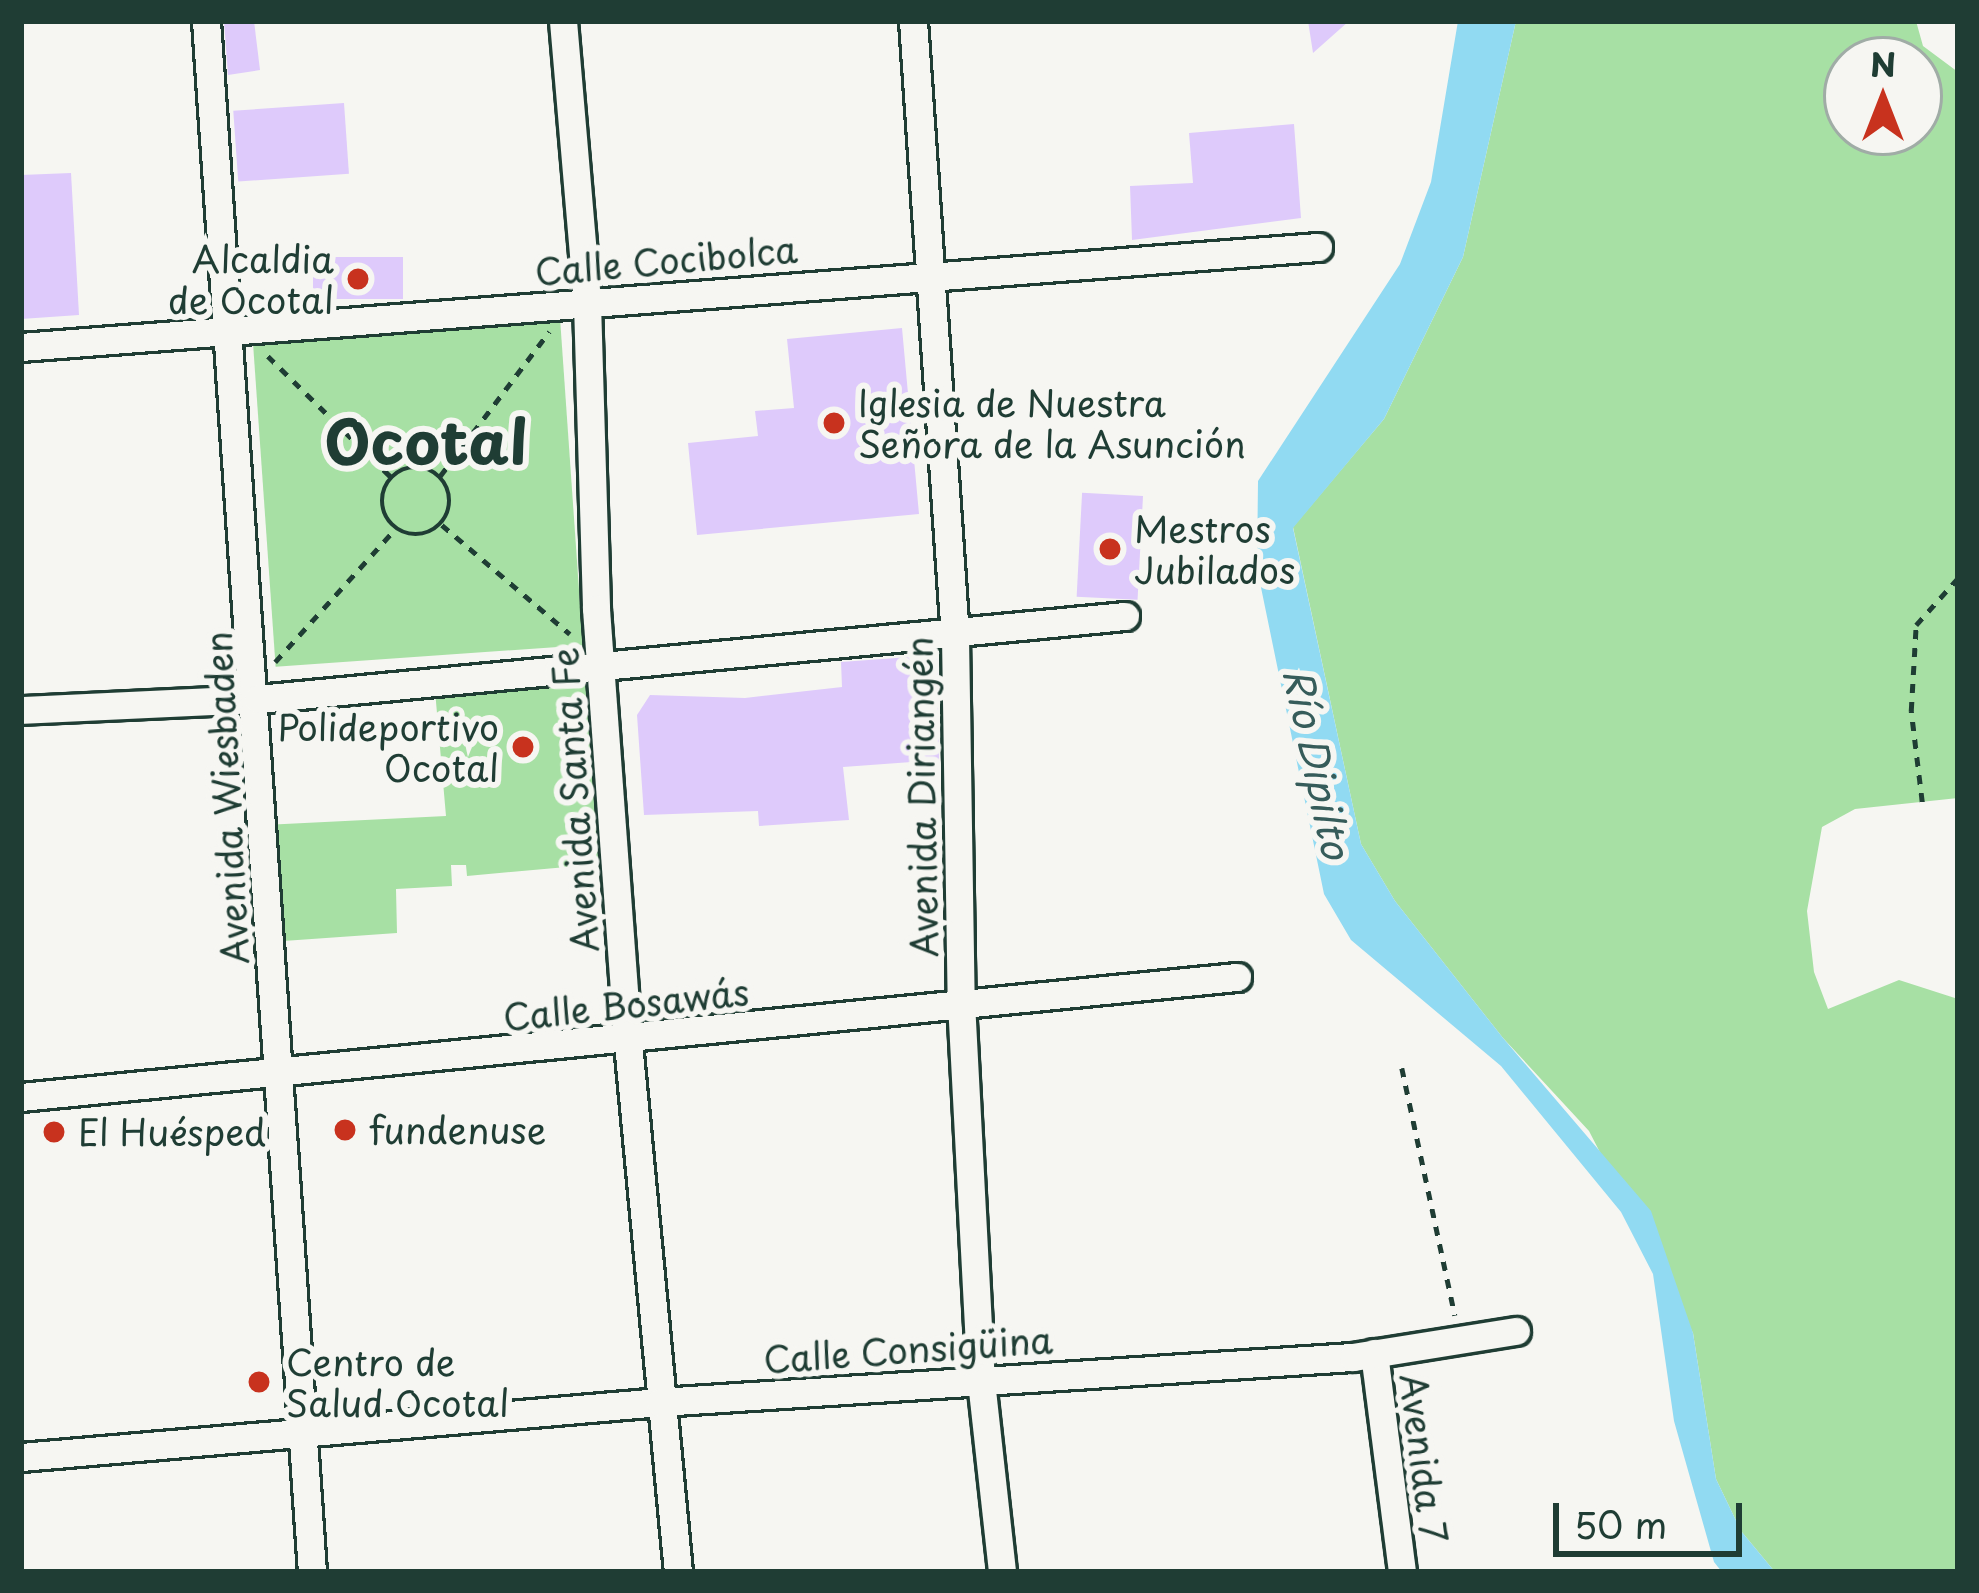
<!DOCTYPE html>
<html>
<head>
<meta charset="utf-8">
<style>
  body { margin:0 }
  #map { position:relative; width:1979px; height:1593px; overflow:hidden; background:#f6f6f2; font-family:"Playpen Sans",sans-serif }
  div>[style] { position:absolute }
  .green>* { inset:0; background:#a7e0a4; transform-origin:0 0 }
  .water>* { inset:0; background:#91daf2 }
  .building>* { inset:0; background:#decafb; transform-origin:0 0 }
  .path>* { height:4.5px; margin-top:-2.25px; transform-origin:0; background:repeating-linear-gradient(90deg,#1f3d34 0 9px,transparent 0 18px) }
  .path>.ring { margin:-2.25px; padding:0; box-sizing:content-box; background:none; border:4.5px solid #1f3d34; border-radius:50% }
  .roads { filter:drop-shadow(3px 0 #1f3d34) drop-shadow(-3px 0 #1f3d34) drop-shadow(0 3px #1f3d34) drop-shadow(0 -3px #1f3d34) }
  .minor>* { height:27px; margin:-13.5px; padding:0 13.5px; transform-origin:13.5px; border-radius:13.5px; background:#f6f6f2 }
  .dots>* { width:33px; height:33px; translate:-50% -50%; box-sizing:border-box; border:6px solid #f6f6f2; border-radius:50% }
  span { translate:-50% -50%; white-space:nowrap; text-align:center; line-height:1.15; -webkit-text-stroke:12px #f6f6f2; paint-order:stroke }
  .poi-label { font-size:36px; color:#1f3d34 }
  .right { translate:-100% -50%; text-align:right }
  .left { translate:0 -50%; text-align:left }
  .street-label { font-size:36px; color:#1f3d34 }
  .water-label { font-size:39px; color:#365c5a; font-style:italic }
  .town-label { font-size:60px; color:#1f3d34; font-weight:700 }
  .frame { position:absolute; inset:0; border:24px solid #1f3d34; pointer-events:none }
  .north { position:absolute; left:1823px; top:36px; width:120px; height:120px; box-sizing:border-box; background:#f6f6f2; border:3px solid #a0aca6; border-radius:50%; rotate:0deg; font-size:33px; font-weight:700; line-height:48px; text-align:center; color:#1f3d34 }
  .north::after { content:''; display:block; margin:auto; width:42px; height:54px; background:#c8321e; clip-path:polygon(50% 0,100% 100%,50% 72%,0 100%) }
  .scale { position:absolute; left:1553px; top:1503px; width:189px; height:54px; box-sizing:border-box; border:6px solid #1f3d34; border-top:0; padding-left:15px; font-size:36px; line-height:42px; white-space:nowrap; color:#1f3d34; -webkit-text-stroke:9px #f6f6f2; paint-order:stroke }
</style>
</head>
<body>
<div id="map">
  <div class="green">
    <i style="clip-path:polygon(evenodd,1516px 21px,1916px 21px,1923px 46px,1958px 72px,1958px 798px,1855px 809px,1822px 827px,1807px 911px,1814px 972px,1828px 1009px,1899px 980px,1958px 999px,1958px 1570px,1775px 1572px,1741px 1531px,1716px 1479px,1693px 1333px,1589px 1131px,1503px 1038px,1395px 901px,1361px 844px,1293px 527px,1384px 419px,1463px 257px,1516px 21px,1847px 60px,1919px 60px,1919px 132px,1847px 132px,1847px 60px)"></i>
    <i style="left:560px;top:318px;width:328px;height:308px;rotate:86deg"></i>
    <i style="clip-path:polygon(600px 664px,611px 863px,467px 876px,466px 865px,451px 865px,452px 886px,396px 889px,397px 933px,255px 943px,245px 826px,446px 816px,434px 679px)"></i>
  </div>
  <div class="water">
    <i style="clip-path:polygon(1458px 21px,1516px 21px,1463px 257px,1384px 419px,1293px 528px,1361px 844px,1395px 901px,1503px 1038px,1651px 1211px,1693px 1333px,1716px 1479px,1741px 1531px,1775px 1572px,1722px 1572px,1714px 1562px,1674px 1421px,1653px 1274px,1621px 1212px,1501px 1066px,1351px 940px,1324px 894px,1257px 568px,1258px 481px,1400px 264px,1431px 182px)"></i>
  </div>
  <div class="building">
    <i style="clip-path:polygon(224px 21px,254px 21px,260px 70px,228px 75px)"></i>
    <i style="clip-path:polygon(1308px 21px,1349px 21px,1313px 53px)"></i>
    <i style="left:344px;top:103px;width:71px;height:111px;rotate:86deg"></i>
    <i style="clip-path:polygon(1294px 124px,1301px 218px,1132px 240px,1130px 186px,1193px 183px,1189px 133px)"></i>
    <i style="clip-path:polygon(71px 173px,79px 315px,21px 319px,21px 175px)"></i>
    <i style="left:403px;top:257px;width:42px;height:90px;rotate:90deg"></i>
    <i style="clip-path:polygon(902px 328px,919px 514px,697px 535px,688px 443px,758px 436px,755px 411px,794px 408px,787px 339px)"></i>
    <i style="left:1143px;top:496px;width:104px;height:61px;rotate:93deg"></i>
    <i style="clip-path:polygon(937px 655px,939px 760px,843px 767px,849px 820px,759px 826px,758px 811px,644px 815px,637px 715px,650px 695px,745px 698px,842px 687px,841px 662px)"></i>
  </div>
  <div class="path">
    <i style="left:268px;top:356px;width:174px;rotate:44.5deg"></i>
    <i class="ring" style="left:382px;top:467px;width:63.5px;height:63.5px"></i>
    <i style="left:440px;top:476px;width:181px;rotate:-52.9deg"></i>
    <i style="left:442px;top:525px;width:168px;rotate:40.4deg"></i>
    <i style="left:275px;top:662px;width:181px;rotate:-47.9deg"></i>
    <i style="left:1922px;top:802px;width:92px;rotate:-96.9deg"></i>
    <i style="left:1911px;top:711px;width:86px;rotate:-86.7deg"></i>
    <i style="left:1916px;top:625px;width:63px;rotate:-48.2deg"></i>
    <i style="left:1402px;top:1068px;width:253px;rotate:77.9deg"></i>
  </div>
  <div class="roads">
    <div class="minor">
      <i style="left:206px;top:21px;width:1555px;rotate:86.09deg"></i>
      <i style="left:563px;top:21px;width:283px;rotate:85.1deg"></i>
      <i style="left:587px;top:303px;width:306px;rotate:88.3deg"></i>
      <i style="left:596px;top:609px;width:435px;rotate:85.8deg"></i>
      <i style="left:628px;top:1043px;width:531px;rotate:84.6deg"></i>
      <i style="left:913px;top:21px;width:617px;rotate:86.1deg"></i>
      <i style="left:955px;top:637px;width:365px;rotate:89.1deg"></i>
      <i style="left:961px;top:1002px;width:380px;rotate:87deg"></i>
      <i style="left:981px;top:1381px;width:192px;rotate:83.7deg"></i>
      <i style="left:21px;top:347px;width:1301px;rotate:-4.41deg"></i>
      <i style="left:21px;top:710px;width:237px;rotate:-2.7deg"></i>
      <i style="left:258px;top:699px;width:871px;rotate:-5.47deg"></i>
      <i style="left:21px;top:1097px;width:1222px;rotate:-5.64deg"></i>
      <i style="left:1374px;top:1353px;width:221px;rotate:82.7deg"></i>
      <i style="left:21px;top:1457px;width:641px;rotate:-4.92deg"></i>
      <i style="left:660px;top:1402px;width:694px;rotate:-3.72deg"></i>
      <i style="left:1353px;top:1357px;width:165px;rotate:-9.1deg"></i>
    </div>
  </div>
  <div class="dots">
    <i style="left:358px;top:279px;background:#c8321e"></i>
    <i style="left:834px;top:423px;background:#c8321e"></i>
    <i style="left:1110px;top:549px;background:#c8321e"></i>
    <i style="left:523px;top:747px;background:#c8321e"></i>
    <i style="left:345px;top:1130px;background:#c8321e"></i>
    <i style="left:54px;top:1132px;background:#c8321e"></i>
    <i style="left:259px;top:1382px;background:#c8321e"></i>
  </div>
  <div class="poi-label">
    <span class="right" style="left:334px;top:279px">Alcaldia<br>de Ocotal</span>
    <span class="left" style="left:858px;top:423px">Iglesia de Nuestra<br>Señora de la Asunción</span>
    <span class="left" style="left:1134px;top:549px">Mestros<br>Jubilados</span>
    <span class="right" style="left:499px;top:747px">Polideportivo<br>Ocotal</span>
    <span class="left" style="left:369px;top:1130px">fundenuse</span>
    <span class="left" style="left:78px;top:1132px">El Huésped</span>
    <span class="left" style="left:286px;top:1382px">Centro de<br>Salud Ocotal</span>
  </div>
  <div class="street-label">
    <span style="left:666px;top:260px;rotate:-5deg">Calle Cocibolca</span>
    <span style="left:921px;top:797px;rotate:-91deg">Avenida Diriangén</span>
    <span style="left:226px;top:798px;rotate:-93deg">Avenida Wiesbaden</span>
    <span style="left:574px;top:800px;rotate:-94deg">Avenida Santa Fe</span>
    <span style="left:626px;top:1004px;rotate:-6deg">Calle Bosawás</span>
    <span style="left:908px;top:1349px;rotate:-4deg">Calle Consigüina</span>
    <span style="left:1424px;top:1458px;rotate:83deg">Avenida 7</span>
  </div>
  <div class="water-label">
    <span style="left:1318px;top:763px;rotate:78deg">Río Dipilto</span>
  </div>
  <div class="town-label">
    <span style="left:426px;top:440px">Ocotal</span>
  </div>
  <div class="frame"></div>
  <div class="north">N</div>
  <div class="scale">50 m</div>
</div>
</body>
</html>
